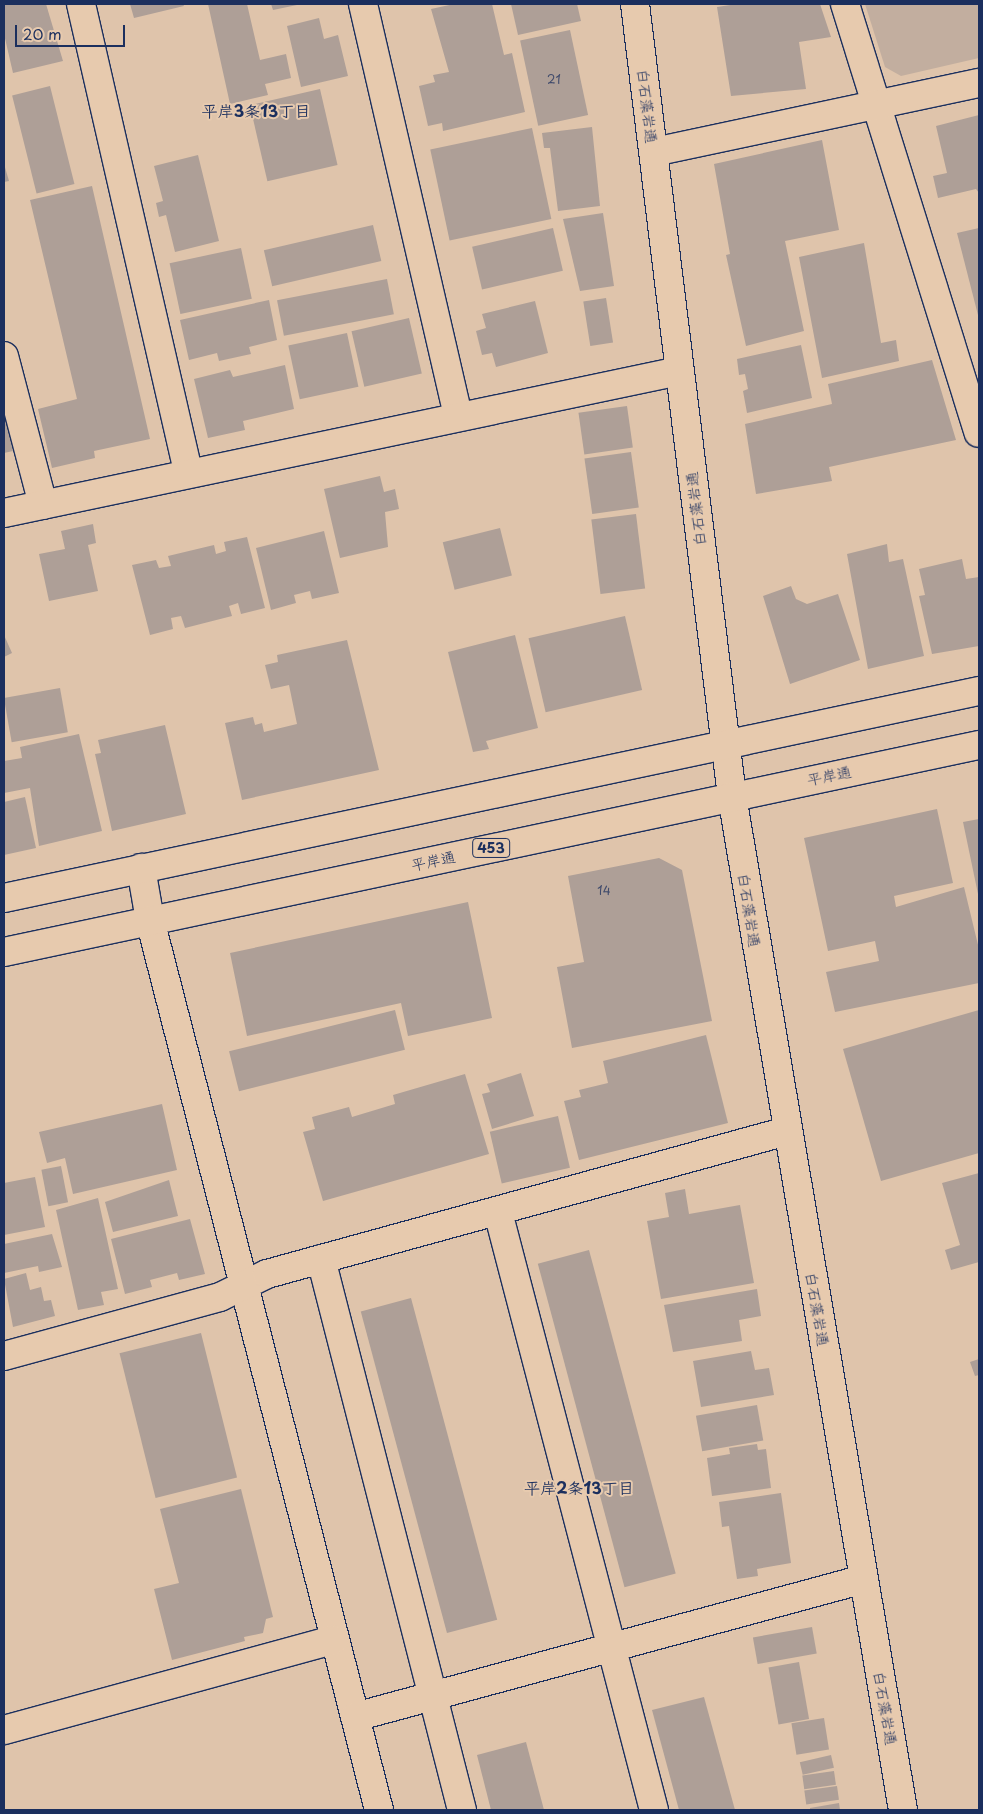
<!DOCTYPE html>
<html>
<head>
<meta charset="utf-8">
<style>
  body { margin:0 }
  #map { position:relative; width:983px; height:1814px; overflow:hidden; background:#dfc4ab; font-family:"Playpen Sans","Klee One",sans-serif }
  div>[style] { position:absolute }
  .green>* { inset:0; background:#c2ae9f }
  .building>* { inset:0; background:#ae9f97; transform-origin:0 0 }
  .roads { filter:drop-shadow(1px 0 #1b2f5e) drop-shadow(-1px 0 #1b2f5e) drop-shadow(0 1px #1b2f5e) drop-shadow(0 -1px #1b2f5e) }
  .minor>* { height:28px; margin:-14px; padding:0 14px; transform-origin:14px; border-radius:14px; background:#e7caae }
  .major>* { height:28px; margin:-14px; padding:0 14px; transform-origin:14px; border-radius:14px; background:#e7caae }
  .highway>* { height:28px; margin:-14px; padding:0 14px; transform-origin:14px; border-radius:14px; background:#e7caae }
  span { translate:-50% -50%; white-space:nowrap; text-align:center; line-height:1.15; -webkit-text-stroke:4px #e7caae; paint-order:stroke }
  .number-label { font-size:12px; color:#404b6c }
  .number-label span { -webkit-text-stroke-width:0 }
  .shield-label span { padding:1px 4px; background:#e7caae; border:1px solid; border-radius:4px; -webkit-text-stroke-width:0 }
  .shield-label { font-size:14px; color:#1b2f5e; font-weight:700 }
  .street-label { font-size:15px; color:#1b2f5e }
  .neighbourhood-label { font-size:16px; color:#1b2f5e; font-weight:700 }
  .frame { position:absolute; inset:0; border:5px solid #1b2f5e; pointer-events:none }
  .scale { position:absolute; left:15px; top:25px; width:110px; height:22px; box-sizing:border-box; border:2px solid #1b2f5e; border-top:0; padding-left:6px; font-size:15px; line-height:18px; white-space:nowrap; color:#1b2f5e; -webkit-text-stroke:4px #e7caae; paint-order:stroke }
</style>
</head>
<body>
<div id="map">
  <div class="green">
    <i style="clip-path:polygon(865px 4px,979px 4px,979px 58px,901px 76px,885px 67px)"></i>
  </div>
  <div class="building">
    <i style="clip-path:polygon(4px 4px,46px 4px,63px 61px,13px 73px,4px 34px)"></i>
    <i style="clip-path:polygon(130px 4px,183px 4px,184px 6px,134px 18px)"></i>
    <i style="clip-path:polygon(208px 4px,247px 4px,260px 60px,286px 54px,291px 78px,265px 84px,268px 95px,230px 104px)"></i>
    <i style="clip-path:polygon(271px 4px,297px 4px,297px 5px,273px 10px)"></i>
    <i style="clip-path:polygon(454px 4px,492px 4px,504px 55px,512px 53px,525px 112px,443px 131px,442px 123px,428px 126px,419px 86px,435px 82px,433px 75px,449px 72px,431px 9px)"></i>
    <i style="clip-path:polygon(511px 4px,577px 4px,581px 21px,518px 35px)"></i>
    <i style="clip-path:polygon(737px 4px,820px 4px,831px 37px,799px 42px,806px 89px,731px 96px,717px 7px)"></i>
    <i style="clip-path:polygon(319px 18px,324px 39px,338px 35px,348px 76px,301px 87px,287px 26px)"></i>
    <i style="left:570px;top:30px;width:87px;height:51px;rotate:78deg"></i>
    <i style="left:50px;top:86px;width:101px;height:39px;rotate:76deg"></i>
    <i style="left:320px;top:89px;width:78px;height:72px;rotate:77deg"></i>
    <i style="clip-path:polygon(979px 115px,979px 193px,976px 189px,938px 198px,933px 176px,947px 173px,936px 126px)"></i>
    <i style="clip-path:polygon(592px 127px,600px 206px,558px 211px,550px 148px,544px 148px,542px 133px)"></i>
    <i style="left:532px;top:128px;width:93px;height:104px;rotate:78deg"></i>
    <i style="clip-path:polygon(822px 140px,839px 230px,785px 241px,804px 331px,746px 346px,726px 255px,730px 254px,714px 164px)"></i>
    <i style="clip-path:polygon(198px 155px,219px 241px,175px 252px,166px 215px,159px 217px,156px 203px,163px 201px,154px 166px)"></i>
    <i style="clip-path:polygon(4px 164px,9px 181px,4px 182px)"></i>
    <i style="clip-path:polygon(92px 186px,150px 439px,94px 451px,95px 458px,52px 468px,38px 409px,77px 399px,30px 200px)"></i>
    <i style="clip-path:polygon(603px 213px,614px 286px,580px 291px,563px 219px)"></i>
    <i style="left:373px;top:225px;width:37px;height:112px;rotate:77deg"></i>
    <i style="left:553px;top:228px;width:44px;height:83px;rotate:77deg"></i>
    <i style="clip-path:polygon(979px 228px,979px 319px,957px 233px)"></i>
    <i style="clip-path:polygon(864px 243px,881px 343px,896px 340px,899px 361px,822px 378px,799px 257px)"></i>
    <i style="left:241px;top:248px;width:52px;height:73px;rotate:78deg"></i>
    <i style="left:387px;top:279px;width:36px;height:112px;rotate:79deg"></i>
    <i style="left:606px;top:298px;width:45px;height:23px;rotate:81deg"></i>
    <i style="clip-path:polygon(269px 300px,277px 340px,249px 347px,251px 354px,219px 361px,217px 353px,189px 360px,180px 320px)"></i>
    <i style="clip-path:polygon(535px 301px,548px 353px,496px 367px,492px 353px,482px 355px,476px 331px,486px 328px,482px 314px)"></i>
    <i style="left:409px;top:318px;width:57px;height:59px;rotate:77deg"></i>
    <i style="left:347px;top:333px;width:55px;height:60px;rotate:78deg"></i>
    <i style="clip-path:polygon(801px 345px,812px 398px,747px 413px,743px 391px,748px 389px,745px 374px,739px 375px,737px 359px)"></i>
    <i style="clip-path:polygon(932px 360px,956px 440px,829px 467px,832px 481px,756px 494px,745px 424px,832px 404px,828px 384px)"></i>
    <i style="clip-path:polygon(285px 365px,294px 409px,243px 421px,245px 430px,208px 438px,194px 379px,230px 370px,233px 377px)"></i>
    <i style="left:627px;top:406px;width:42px;height:49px;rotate:82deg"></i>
    <i style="clip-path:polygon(5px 413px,13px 451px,4px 453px,4px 414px)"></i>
    <i style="left:631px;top:452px;width:56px;height:47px;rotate:82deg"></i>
    <i style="clip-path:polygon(380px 476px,384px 492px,395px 489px,399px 509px,385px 512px,388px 547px,340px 558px,324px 489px)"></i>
    <i style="left:636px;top:514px;width:75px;height:45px;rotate:83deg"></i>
    <i style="clip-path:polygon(93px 524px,96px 543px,88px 545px,98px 591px,49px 601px,39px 554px,65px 549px,61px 531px)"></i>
    <i style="left:500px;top:528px;width:49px;height:59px;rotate:76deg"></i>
    <i style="clip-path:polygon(324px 531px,339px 593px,312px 599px,310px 591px,294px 595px,296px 603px,271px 610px,256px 548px)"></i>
    <i style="clip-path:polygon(247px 537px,265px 608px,241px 614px,238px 603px,229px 606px,232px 616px,185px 628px,181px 616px,171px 618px,173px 629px,150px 635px,132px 565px,156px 560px,159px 568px,171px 566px,168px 556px,214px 545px,216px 554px,226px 551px,224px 542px)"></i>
    <i style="clip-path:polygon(887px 544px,889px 562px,903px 559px,924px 656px,868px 669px,847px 554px)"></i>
    <i style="clip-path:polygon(962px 559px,966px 579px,979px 577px,979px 646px,932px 654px,919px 596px,925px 595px,919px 569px)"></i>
    <i style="clip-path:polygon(791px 586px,796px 599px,807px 604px,838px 594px,860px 660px,790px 684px,763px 596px)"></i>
    <i style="left:625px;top:616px;width:76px;height:99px;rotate:77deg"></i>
    <i style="clip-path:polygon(4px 635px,12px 653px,4px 657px)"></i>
    <i style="clip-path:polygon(515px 635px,538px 728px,486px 741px,489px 749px,473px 752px,448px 652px)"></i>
    <i style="clip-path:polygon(347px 640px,379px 770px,242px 800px,225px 723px,253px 717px,255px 725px,262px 723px,264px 732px,297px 724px,289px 685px,271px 689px,265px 665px,278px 662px,277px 655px)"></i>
    <i style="left:60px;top:688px;width:45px;height:57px;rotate:80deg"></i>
    <i style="clip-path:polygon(165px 725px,186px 814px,112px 831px,95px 754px,101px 753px,98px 740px)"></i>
    <i style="clip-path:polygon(79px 734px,102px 831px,39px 846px,30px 788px,4px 793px,4px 761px,22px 758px,20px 747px)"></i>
    <i style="clip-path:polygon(25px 797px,36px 848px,4px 855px,4px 802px)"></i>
    <i style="clip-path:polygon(937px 809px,953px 883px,894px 896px,896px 907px,964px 887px,979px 949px,979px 983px,835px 1012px,826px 972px,879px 961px,875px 941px,828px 951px,804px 838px)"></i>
    <i style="clip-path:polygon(979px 819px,979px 894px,978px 894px,963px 822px)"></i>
    <i style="clip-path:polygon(659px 858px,682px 870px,712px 1021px,572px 1048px,557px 967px,584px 962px,568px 876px)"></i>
    <i style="clip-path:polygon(468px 902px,492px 1018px,408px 1036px,401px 1003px,247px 1036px,230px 953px)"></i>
    <i style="left:395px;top:1010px;width:41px;height:171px;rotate:76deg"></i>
    <i style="clip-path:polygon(979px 1010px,979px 1153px,881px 1181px,843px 1049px)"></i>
    <i style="clip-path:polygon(706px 1035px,728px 1123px,579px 1160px,564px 1101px,581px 1097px,579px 1090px,608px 1083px,603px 1061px)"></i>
    <i style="clip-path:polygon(521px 1073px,534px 1116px,492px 1129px,482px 1094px,490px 1092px,487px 1084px)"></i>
    <i style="clip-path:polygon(465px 1074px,489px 1154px,323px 1201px,303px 1132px,315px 1129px,312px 1117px,349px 1107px,352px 1117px,395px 1104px,393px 1095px)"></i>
    <i style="clip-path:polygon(162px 1104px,177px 1170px,73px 1194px,65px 1158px,47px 1163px,39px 1132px)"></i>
    <i style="left:558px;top:1116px;width:53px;height:70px;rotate:77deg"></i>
    <i style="left:61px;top:1166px;width:37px;height:20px;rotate:79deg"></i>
    <i style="clip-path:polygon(979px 1173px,979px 1262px,951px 1270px,945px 1250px,960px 1245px,942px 1183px)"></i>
    <i style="clip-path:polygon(35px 1177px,45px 1227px,4px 1235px,4px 1183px)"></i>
    <i style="clip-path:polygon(169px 1180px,178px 1216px,113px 1232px,105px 1202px)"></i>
    <i style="clip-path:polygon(685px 1189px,689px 1214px,740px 1205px,754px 1283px,661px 1299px,647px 1221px,669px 1217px,665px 1193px)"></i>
    <i style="clip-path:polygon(98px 1198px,118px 1289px,101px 1292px,104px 1305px,78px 1310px,56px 1210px)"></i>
    <i style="clip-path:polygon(190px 1219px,205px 1274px,179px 1280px,177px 1273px,150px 1280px,152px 1287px,125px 1294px,111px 1239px)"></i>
    <i style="clip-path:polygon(52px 1234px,62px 1267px,39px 1272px,38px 1266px,4px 1273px,4px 1244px)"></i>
    <i style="left:589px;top:1250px;width:335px;height:53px;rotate:75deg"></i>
    <i style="clip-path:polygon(26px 1273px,30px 1290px,41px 1287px,44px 1301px,51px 1300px,55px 1316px,13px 1327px,4px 1279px)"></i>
    <i style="clip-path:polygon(757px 1289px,761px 1316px,739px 1320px,742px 1341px,673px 1352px,664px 1305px)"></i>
    <i style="left:411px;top:1298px;width:333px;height:52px;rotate:75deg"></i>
    <i style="left:201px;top:1333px;width:149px;height:84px;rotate:76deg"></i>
    <i style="clip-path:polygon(751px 1351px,755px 1370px,769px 1368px,774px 1395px,701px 1407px,693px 1361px)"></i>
    <i style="clip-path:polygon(979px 1359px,979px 1375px,975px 1376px,970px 1362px)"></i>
    <i style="left:757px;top:1405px;width:36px;height:62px;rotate:80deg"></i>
    <i style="clip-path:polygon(757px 1444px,758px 1450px,766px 1449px,771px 1488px,712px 1496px,707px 1458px,730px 1454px,729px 1448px)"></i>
    <i style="clip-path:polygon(241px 1489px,273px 1617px,266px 1619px,263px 1633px,244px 1637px,245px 1641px,172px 1660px,154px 1589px,179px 1583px,160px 1509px)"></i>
    <i style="clip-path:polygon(781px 1493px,791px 1563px,757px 1569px,758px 1576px,737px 1579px,729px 1526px,722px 1527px,719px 1502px)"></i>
    <i style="left:812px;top:1627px;width:27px;height:60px;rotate:80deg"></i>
    <i style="left:799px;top:1662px;width:58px;height:31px;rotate:80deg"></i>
    <i style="clip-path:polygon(704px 1697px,735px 1810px,679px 1810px,652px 1710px)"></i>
    <i style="left:824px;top:1718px;width:32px;height:33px;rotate:81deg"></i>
    <i style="clip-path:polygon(526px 1742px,544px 1810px,491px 1810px,477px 1755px)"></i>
    <i style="left:831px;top:1755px;width:13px;height:32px;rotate:77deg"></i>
    <i style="left:834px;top:1771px;width:14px;height:32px;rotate:82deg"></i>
    <i style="left:837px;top:1786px;width:14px;height:33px;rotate:82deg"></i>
    <i style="clip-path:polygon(839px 1803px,840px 1810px,810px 1810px,810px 1808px)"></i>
  </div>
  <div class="roads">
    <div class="minor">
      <i style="left:81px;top:4px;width:481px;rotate:77.1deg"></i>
      <i style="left:363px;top:4px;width:423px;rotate:77deg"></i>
      <i style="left:845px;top:4px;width:449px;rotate:72.7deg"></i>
      <i style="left:654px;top:152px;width:332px;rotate:-12deg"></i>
      <i style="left:4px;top:356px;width:154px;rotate:75.3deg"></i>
      <i style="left:4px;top:513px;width:690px;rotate:-11.88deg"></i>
      <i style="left:141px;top:868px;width:53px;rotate:80.2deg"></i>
      <i style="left:150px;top:920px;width:919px;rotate:75.57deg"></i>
      <i style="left:498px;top:1212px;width:618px;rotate:75.38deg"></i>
      <i style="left:321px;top:1259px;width:569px;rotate:75.65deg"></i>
      <i style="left:4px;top:1356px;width:224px;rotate:-15.3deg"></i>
      <i style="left:220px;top:1297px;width:52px;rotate:-26.1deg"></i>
      <i style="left:267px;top:1274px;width:539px;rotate:-15.38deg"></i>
      <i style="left:355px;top:1717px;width:527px;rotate:-15.17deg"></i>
      <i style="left:4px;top:1730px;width:342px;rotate:-15.3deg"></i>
    </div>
    <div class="major">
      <i style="left:635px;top:4px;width:798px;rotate:83.02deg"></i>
      <i style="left:732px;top:796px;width:1028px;rotate:80.43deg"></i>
    </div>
    <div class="highway">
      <i style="left:4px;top:898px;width:997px;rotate:-11.99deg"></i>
      <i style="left:4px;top:952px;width:997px;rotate:-11.99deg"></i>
    </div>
  </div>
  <div class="number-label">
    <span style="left:554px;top:80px">21</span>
    <span style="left:604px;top:891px">14</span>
  </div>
  <div class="shield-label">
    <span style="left:491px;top:848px">453</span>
  </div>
  <div class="street-label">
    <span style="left:648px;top:106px;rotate:83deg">白石藻岩通</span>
    <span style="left:695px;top:509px;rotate:-97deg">白石藻岩通</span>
    <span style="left:829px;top:775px;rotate:-12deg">平岸通</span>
    <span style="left:433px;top:860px;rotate:-12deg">平岸通</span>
    <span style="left:750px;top:910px;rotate:81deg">白石藻岩通</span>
    <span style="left:818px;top:1309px;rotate:80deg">白石藻岩通</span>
    <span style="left:886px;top:1708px;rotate:80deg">白石藻岩通</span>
  </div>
  <div class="neighbourhood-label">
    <span style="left:256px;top:110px">平岸3条13丁目</span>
    <span style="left:579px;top:1487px">平岸2条13丁目</span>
  </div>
  <div class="frame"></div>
  <div class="scale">20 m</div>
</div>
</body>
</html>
